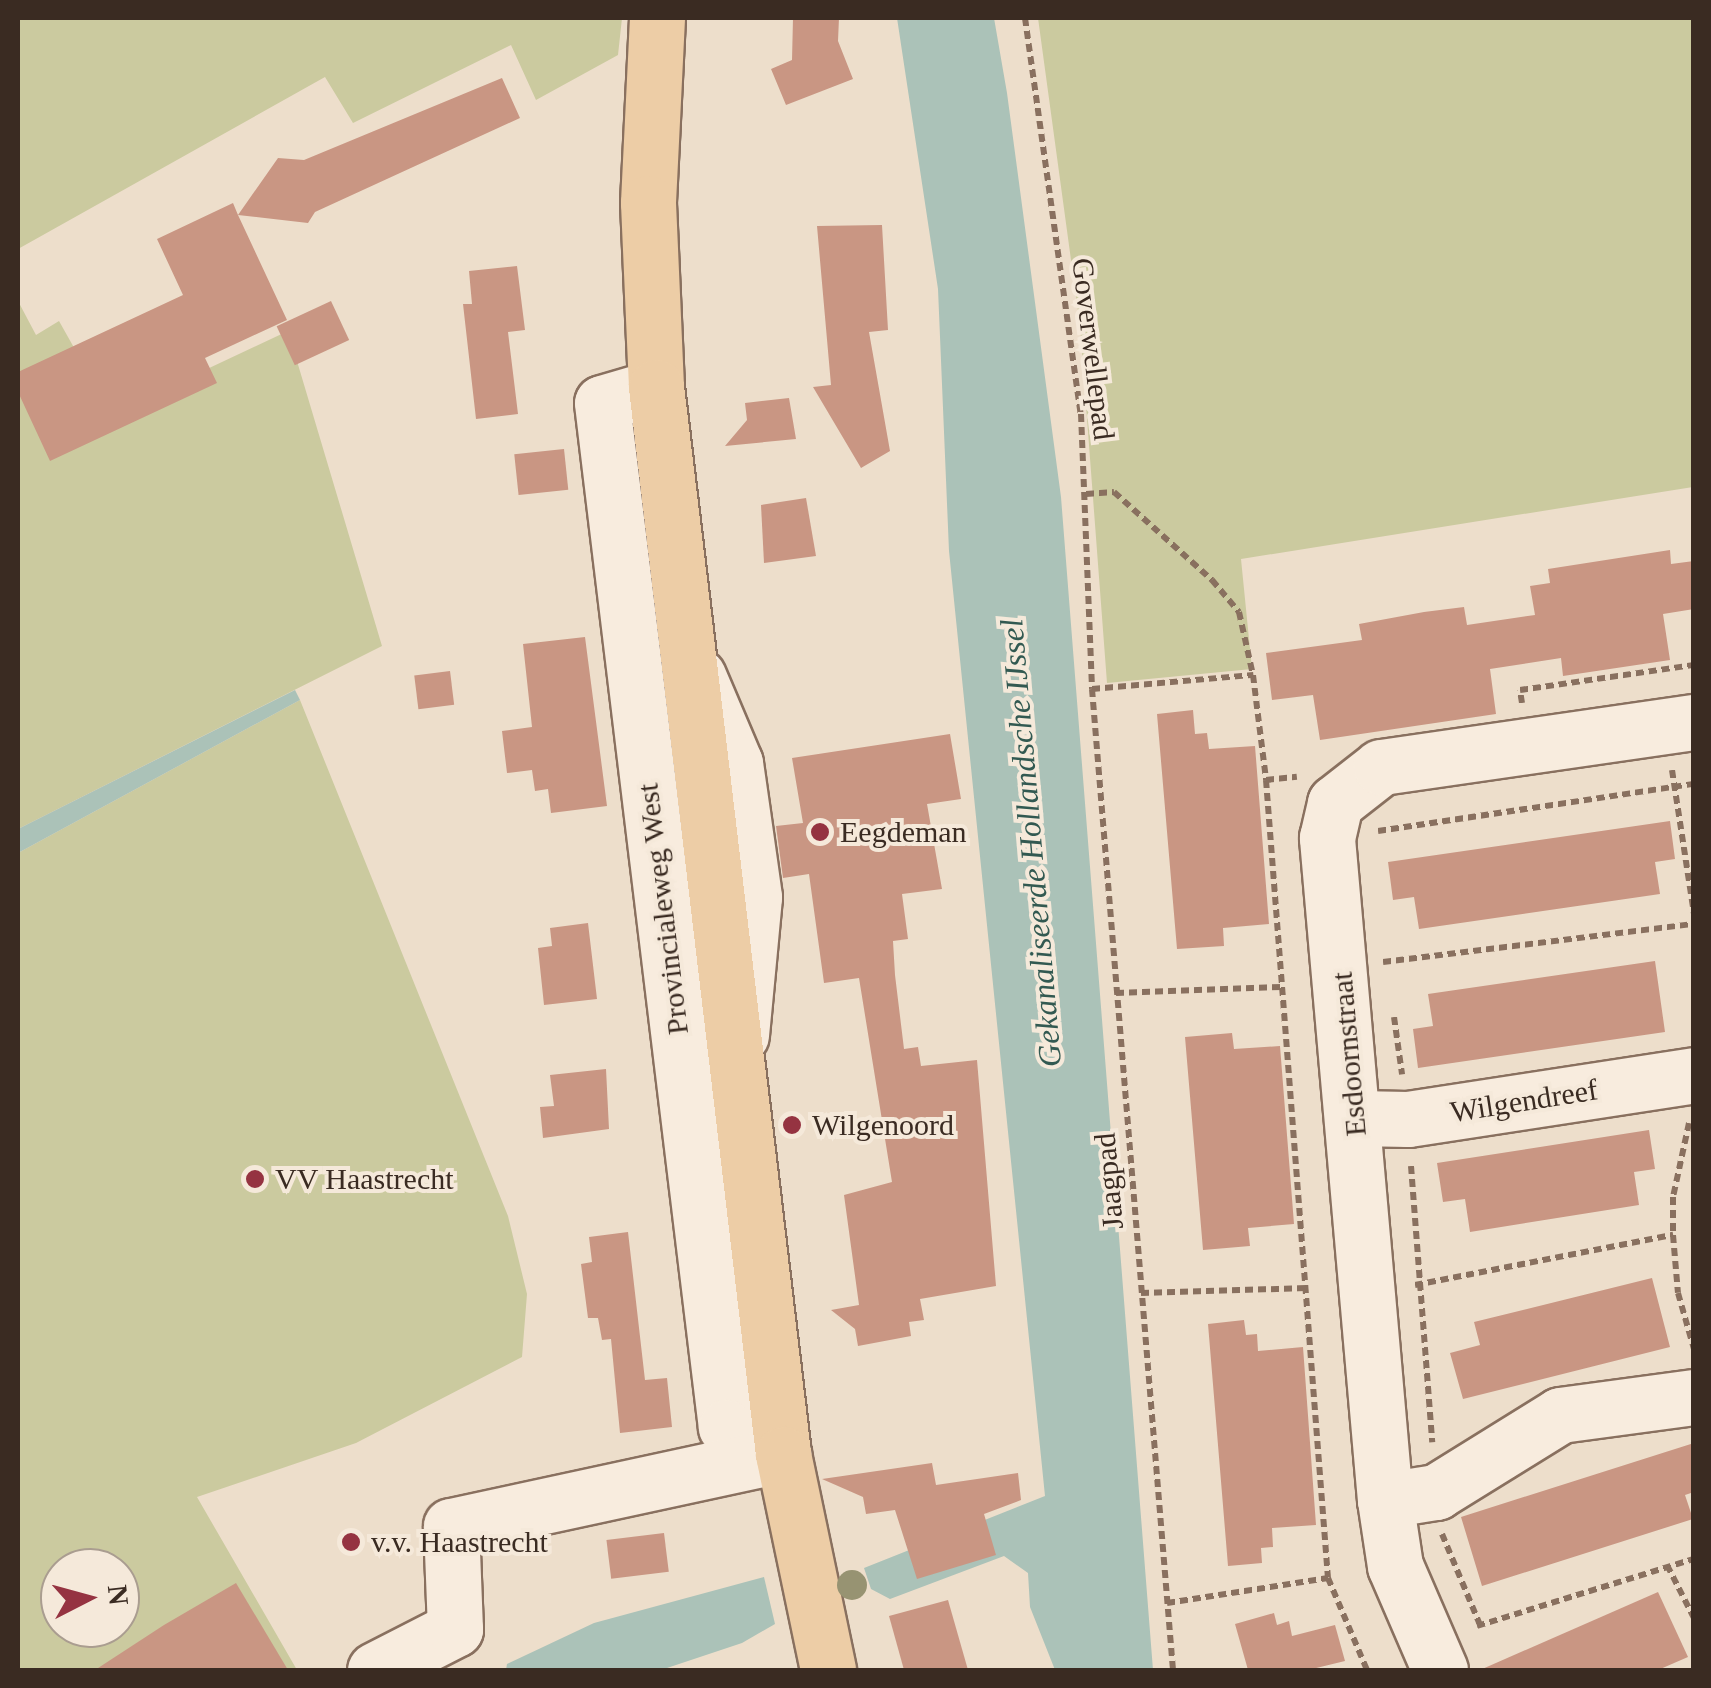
<!DOCTYPE html>
<html>
<head>
<meta charset="utf-8">
<style>
  body { margin:0 }
  #map { position:relative; width:1711px; height:1688px; overflow:hidden; background:#eddecb; font-family:Georgia,serif }
  div>[style] { position:absolute }
  .green>* { inset:0; background:#cbca9f }
  .water>* { inset:0; background:#abc2b8 }
  .building>* { inset:0; background:#c99683; transform-origin:0 0 }
  .path>* { height:6px; margin-top:-3px; transform-origin:0; background:repeating-linear-gradient(90deg,#89705f 0 8px,transparent 0 13px) }
  .roads { filter:drop-shadow(2px 0 #89705f) drop-shadow(-2px 0 #89705f) drop-shadow(0 2px #89705f) drop-shadow(0 -2px #89705f) }
  .minor>* { height:55px; margin:-27.5px; padding:0 27.5px; transform-origin:27.5px; border-radius:27.5px; background:#f8ecde }
  .major>* { height:55px; margin:-27.5px; padding:0 27.5px; transform-origin:27.5px; border-radius:27.5px; background:#edcda6 }
  .trees>* { width:30px; height:30px; margin:-15px; border-radius:50%; background:#979372 }
  .dots>* { width:28px; height:28px; translate:-50% -50%; box-sizing:border-box; border:5px solid #f5e9da; border-radius:50% }
  span { translate:-50% -50%; white-space:nowrap; text-align:center; line-height:1.15; -webkit-text-stroke:8px #f5e9da; paint-order:stroke }
  .street-label { font-size:30px; color:#3a2b22 }
  .poi-label { font-size:30px; color:#3a2b22 }
  .left { translate:0 -50%; text-align:left }
  .water-label { font-size:32px; color:#325951; font-style:italic }
  .frame { position:absolute; inset:0; border:20px solid #3a2b22; pointer-events:none }
  .north { position:absolute; left:40px; top:1548px; width:100px; height:100px; box-sizing:border-box; background:#f5e9da; border:2px solid #aa9d90; border-radius:50%; rotate:84deg; font-size:28px; font-weight:700; line-height:40px; text-align:center; color:#3a2b22 }
  .north::after { content:''; display:block; margin:auto; width:35px; height:45px; background:#953341; clip-path:polygon(50% 0,100% 100%,50% 72%,0 100%) }
</style>
</head>
<body>
<div id="map">
  <div class="green">
    <i style="clip-path:polygon(18px 18px,622px 18px,618px 55px,536px 100px,511px 45px,353px 123px,325px 77px,18px 249px)"></i>
    <i style="clip-path:polygon(1038px 18px,1693px 18px,1693px 487px,1241px 559px,1252px 669px,1107px 683px,1080px 326px)"></i>
    <i style="clip-path:polygon(18px 301px,36px 335px,59px 321px,86px 369px,205px 370px,288px 331px,382px 646px,18px 829px)"></i>
    <i style="clip-path:polygon(evenodd,300px 700px,508px 1216px,527px 1294px,522px 1357px,356px 1443px,197px 1497px,297px 1670px,18px 1670px,18px 853px,300px 700px,60px 1568px,120px 1568px,120px 1628px,60px 1628px,60px 1568px)"></i>
  </div>
  <div class="water">
    <i style="clip-path:polygon(897px 18px,994px 18px,1007px 93px,1061px 497px,1153px 1670px,1055px 1670px,1030px 1607px,1028px 1573px,1004px 1556px,890px 1599px,871px 1589px,864px 1568px,1045px 1496px,949px 551px,938px 289px)"></i>
    <i style="clip-path:polygon(295px 690px,300px 700px,18px 853px,18px 829px)"></i>
    <i style="clip-path:polygon(764px 1577px,775px 1624px,742px 1643px,661px 1670px,506px 1670px,507px 1664px,594px 1623px)"></i>
  </div>
  <div class="building">
    <i style="clip-path:polygon(793px 18px,839px 18px,838px 41px,853px 79px,786px 105px,771px 69px,792px 60px)"></i>
    <i style="clip-path:polygon(502px 78px,520px 118px,315px 212px,308px 223px,238px 215px,287px 320px,205px 358px,217px 383px,50px 461px,18px 392px,18px 372px,183px 295px,157px 239px,233px 203px,238px 215px,278px 158px,304px 160px)"></i>
    <i style="clip-path:polygon(882px 225px,888px 330px,869px 332px,890px 451px,861px 468px,813px 387px,831px 385px,817px 226px)"></i>
    <i style="clip-path:polygon(517px 266px,525px 330px,508px 332px,518px 414px,476px 419px,463px 304px,472px 304px,469px 271px)"></i>
    <i style="left:331px;top:301px;width:43px;height:60px;rotate:65deg"></i>
    <i style="clip-path:polygon(789px 398px,796px 439px,725px 446px,747px 420px,745px 403px)"></i>
    <i style="left:564px;top:449px;width:41px;height:50px;rotate:84deg"></i>
    <i style="clip-path:polygon(806px 498px,816px 556px,764px 563px,761px 505px)"></i>
    <i style="clip-path:polygon(1670px 550px,1671px 564px,1694px 561px,1694px 609px,1663px 614px,1670px 660px,1563px 676px,1561px 658px,1490px 669px,1496px 714px,1320px 740px,1313px 695px,1272px 700px,1266px 653px,1362px 640px,1359px 624px,1424px 612px,1464px 607px,1467px 625px,1535px 615px,1530px 586px,1550px 583px,1548px 569px)"></i>
    <i style="clip-path:polygon(585px 637px,607px 806px,551px 813px,548px 789px,535px 791px,532px 770px,507px 773px,502px 731px,532px 727px,523px 644px)"></i>
    <i style="left:450px;top:671px;width:34px;height:36px;rotate:83deg"></i>
    <i style="clip-path:polygon(1193px 710px,1195px 734px,1207px 733px,1209px 749px,1255px 746px,1269px 924px,1223px 928px,1224px 946px,1177px 949px,1157px 714px)"></i>
    <i style="clip-path:polygon(950px 734px,961px 799px,927px 804px,942px 889px,902px 894px,908px 939px,893px 941px,895px 975px,904px 1049px,918px 1047px,921px 1066px,977px 1060px,996px 1286px,920px 1299px,924px 1320px,909px 1322px,911px 1336px,858px 1346px,855px 1329px,831px 1310px,859px 1305px,844px 1195px,892px 1182px,859px 978px,824px 983px,809px 874px,783px 878px,776px 826px,803px 823px,792px 758px)"></i>
    <i style="clip-path:polygon(1670px 821px,1675px 859px,1655px 862px,1660px 894px,1419px 929px,1414px 897px,1393px 900px,1388px 862px)"></i>
    <i style="clip-path:polygon(588px 923px,597px 999px,544px 1005px,538px 948px,552px 946px,550px 928px)"></i>
    <i style="clip-path:polygon(1655px 961px,1665px 1032px,1418px 1068px,1413px 1029px,1433px 1026px,1428px 994px)"></i>
    <i style="clip-path:polygon(1232px 1033px,1234px 1049px,1280px 1046px,1294px 1224px,1248px 1228px,1250px 1246px,1203px 1250px,1185px 1037px)"></i>
    <i style="clip-path:polygon(606px 1069px,609px 1129px,543px 1138px,540px 1107px,554px 1106px,550px 1075px)"></i>
    <i style="clip-path:polygon(1649px 1130px,1655px 1169px,1634px 1172px,1639px 1205px,1470px 1232px,1465px 1199px,1443px 1202px,1437px 1163px)"></i>
    <i style="clip-path:polygon(628px 1232px,645px 1380px,667px 1378px,672px 1427px,620px 1433px,611px 1339px,602px 1340px,598px 1318px,588px 1318px,581px 1264px,592px 1262px,589px 1237px)"></i>
    <i style="clip-path:polygon(1652px 1278px,1670px 1347px,1463px 1399px,1450px 1353px,1480px 1345px,1474px 1322px)"></i>
    <i style="clip-path:polygon(1244px 1320px,1246px 1335px,1257px 1334px,1258px 1351px,1303px 1347px,1316px 1525px,1272px 1528px,1273px 1547px,1261px 1548px,1262px 1563px,1228px 1566px,1208px 1324px)"></i>
    <i style="clip-path:polygon(1694px 1443px,1694px 1492px,1685px 1495px,1693px 1519px,1482px 1586px,1461px 1517px)"></i>
    <i style="clip-path:polygon(932px 1463px,936px 1485px,1018px 1473px,1021px 1500px,984px 1514px,996px 1555px,917px 1579px,895px 1510px,866px 1514px,863px 1497px,822px 1479px)"></i>
    <i style="left:664px;top:1533px;width:39px;height:58px;rotate:83deg"></i>
    <i style="clip-path:polygon(236px 1583px,288px 1670px,95px 1670px,164px 1625px)"></i>
    <i style="clip-path:polygon(1658px 1592px,1688px 1657px,1658px 1670px,1480px 1670px)"></i>
    <i style="clip-path:polygon(948px 1600px,968px 1670px,904px 1670px,889px 1616px)"></i>
    <i style="clip-path:polygon(1274px 1613px,1277px 1625px,1289px 1621px,1292px 1636px,1335px 1625px,1345px 1661px,1308px 1670px,1248px 1670px,1235px 1624px)"></i>
  </div>
  <div class="path">
    <i style="left:1025px;top:18px;width:400px;rotate:82deg"></i>
    <i style="left:1081px;top:414px;width:275px;rotate:87.7deg"></i>
    <i style="left:1092px;top:689px;width:984px;rotate:85.28deg"></i>
    <i style="left:1086px;top:494px;width:28px;rotate:-4deg"></i>
    <i style="left:1114px;top:492px;width:132px;rotate:41.9deg"></i>
    <i style="left:1212px;top:580px;width:42px;rotate:49.8deg"></i>
    <i style="left:1239px;top:612px;width:65px;rotate:77.5deg"></i>
    <i style="left:1092px;top:689px;width:162px;rotate:-5deg"></i>
    <i style="left:1253px;top:675px;width:106px;rotate:82.9deg"></i>
    <i style="left:1266px;top:780px;width:31px;rotate:-6deg"></i>
    <i style="left:1522px;top:703px;width:13px;rotate:-99deg"></i>
    <i style="left:1520px;top:690px;width:176px;rotate:-8.2deg"></i>
    <i style="left:1672px;top:770px;width:145px;rotate:81.3deg"></i>
    <i style="left:1266px;top:780px;width:800px;rotate:85.56deg"></i>
    <i style="left:1328px;top:1578px;width:100px;rotate:67deg"></i>
    <i style="left:1378px;top:831px;width:319px;rotate:-8.5deg"></i>
    <i style="left:1383px;top:962px;width:313px;rotate:-7deg"></i>
    <i style="left:1116px;top:993px;width:167px;rotate:-2.1deg"></i>
    <i style="left:1394px;top:1017px;width:58px;rotate:82deg"></i>
    <i style="left:1689px;top:1123px;width:76px;rotate:102.2deg"></i>
    <i style="left:1673px;top:1197px;width:38px;rotate:90deg"></i>
    <i style="left:1673px;top:1235px;width:58px;rotate:85.1deg"></i>
    <i style="left:1678px;top:1293px;width:58px;rotate:74.1deg"></i>
    <i style="left:1411px;top:1166px;width:277px;rotate:85.6deg"></i>
    <i style="left:1415px;top:1285px;width:263px;rotate:-11deg"></i>
    <i style="left:1141px;top:1293px;width:165px;rotate:-1.7deg"></i>
    <i style="left:1442px;top:1534px;width:99px;rotate:67.3deg"></i>
    <i style="left:1667px;top:1565px;width:59px;rotate:63deg"></i>
    <i style="left:1167px;top:1603px;width:163px;rotate:-8.8deg"></i>
    <i style="left:1477px;top:1626px;width:227px;rotate:-17.2deg"></i>
  </div>
  <div class="roads">
    <div class="minor">
      <i style="left:656px;top:387px;width:56px;rotate:163.5deg"></i>
      <i style="left:602px;top:403px;width:1031px;rotate:83.1deg"></i>
      <i style="left:726px;top:1427px;width:46px;rotate:44.1deg"></i>
      <i style="left:698px;top:676px;width:95px;rotate:67deg"></i>
      <i style="left:735px;top:763px;width:135px;rotate:81.9deg"></i>
      <i style="left:754px;top:897px;width:139px;rotate:95.4deg"></i>
      <i style="left:1355px;top:1118px;width:53px;rotate:1.1deg"></i>
      <i style="left:1408px;top:1119px;width:289px;rotate:-8.7deg"></i>
      <i style="left:1385px;top:1500px;width:52px;rotate:-8.9deg"></i>
      <i style="left:1436px;top:1492px;width:146px;rotate:-31.8deg"></i>
      <i style="left:1560px;top:1415px;width:135px;rotate:-7.7deg"></i>
      <i style="left:375px;top:1670px;width:90px;rotate:-27.1deg"></i>
      <i style="left:455px;top:1629px;width:103px;rotate:-92.2deg"></i>
      <i style="left:451px;top:1526px;width:340px;rotate:-12.2deg"></i>
      <i style="left:1440px;top:1670px;width:113px;rotate:-113.4deg"></i>
      <i style="left:1395px;top:1566px;width:67px;rotate:-98.6deg"></i>
      <i style="left:1385px;top:1500px;width:665px;rotate:-95.01deg"></i>
      <i style="left:1327px;top:838px;width:36px;rotate:-77deg"></i>
      <i style="left:1335px;top:803px;width:58px;rotate:-38deg"></i>
      <i style="left:1381px;top:767px;width:316px;rotate:-8.2deg"></i>
    </div>
    <div class="major">
      <i style="left:657px;top:18px;width:185px;rotate:92.8deg"></i>
      <i style="left:648px;top:203px;width:184px;rotate:87.5deg"></i>
      <i style="left:656px;top:387px;width:1075px;rotate:83.21deg"></i>
      <i style="left:783px;top:1454px;width:221px;rotate:78.2deg"></i>
    </div>
  </div>
  <div class="trees">
    <i style="left:852px;top:1585px"></i>
  </div>
  <div class="dots">
    <i style="left:820px;top:832px;background:#953341"></i>
    <i style="left:792px;top:1125px;background:#953341"></i>
    <i style="left:255px;top:1179px;background:#953341"></i>
    <i style="left:351px;top:1542px;background:#953341"></i>
  </div>
  <div class="street-label">
    <span style="left:1093px;top:349px;rotate:83deg">Goverwellepad</span>
    <span style="left:663px;top:909px;rotate:-97deg">Provincialeweg West</span>
    <span style="left:1349px;top:1054px;rotate:-95deg">Esdoornstraat</span>
    <span style="left:1524px;top:1101px;rotate:-9deg">Wilgendreef</span>
    <span style="left:1109px;top:1181px;rotate:-95deg">Jaagpad</span>
  </div>
  <div class="poi-label">
    <span class="left" style="left:840px;top:832px">Eegdeman</span>
    <span class="left" style="left:812px;top:1125px">Wilgenoord</span>
    <span class="left" style="left:275px;top:1179px">VV Haastrecht</span>
    <span class="left" style="left:371px;top:1542px">v.v. Haastrecht</span>
  </div>
  <div class="water-label">
    <span style="left:1031px;top:843px;rotate:-95deg">Gekanaliseerde Hollandsche IJssel</span>
  </div>
  <div class="frame"></div>
  <div class="north">N</div>
</div>
</body>
</html>
